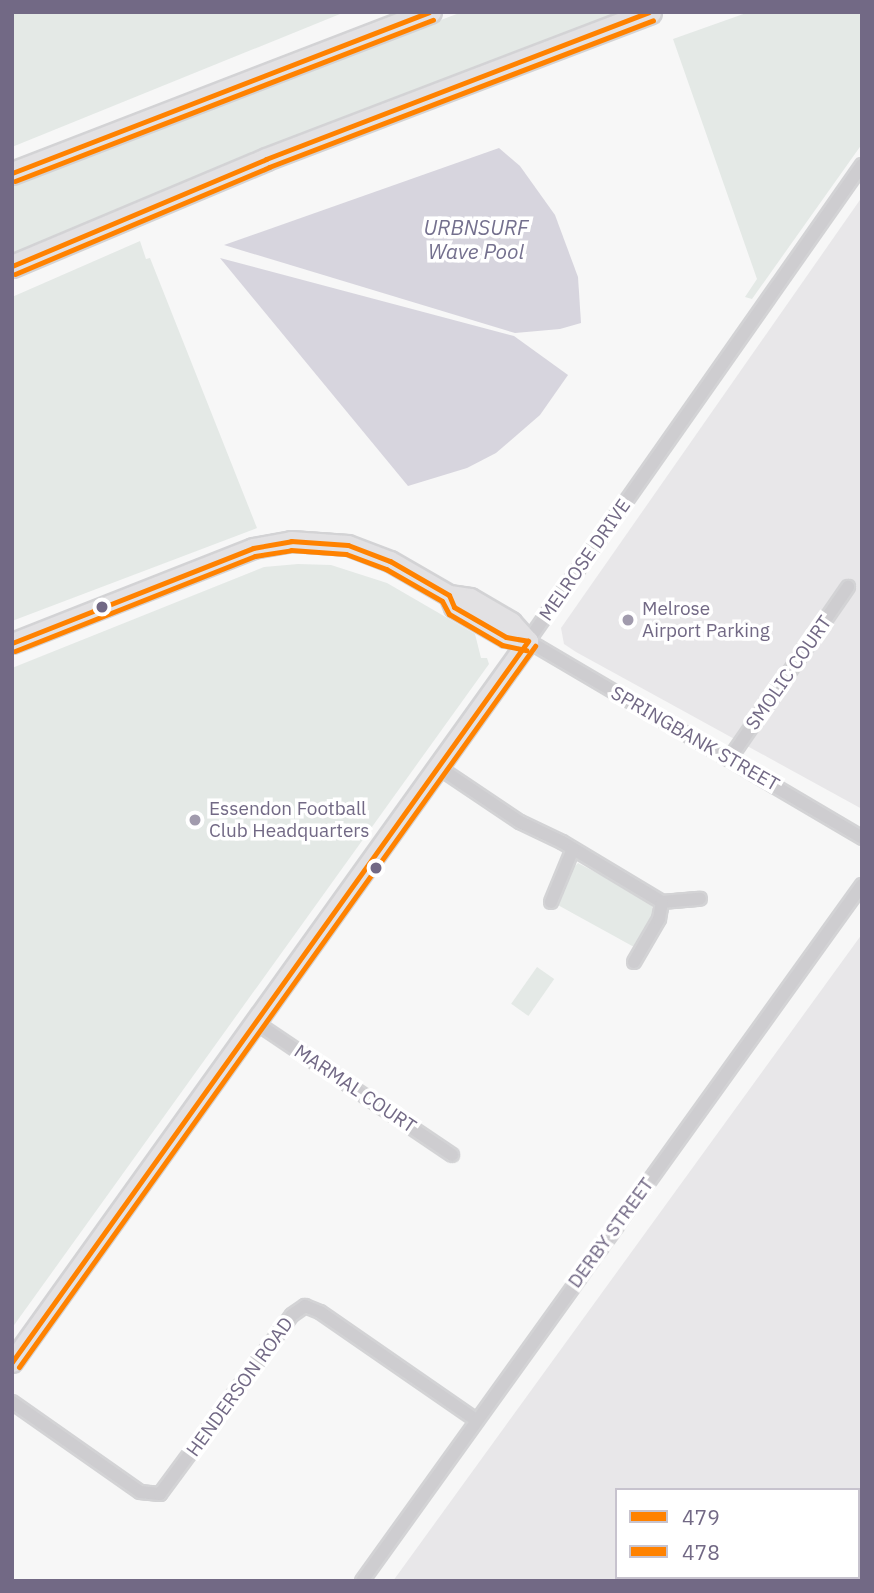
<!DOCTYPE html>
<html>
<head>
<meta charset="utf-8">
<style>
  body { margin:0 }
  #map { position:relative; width:874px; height:1593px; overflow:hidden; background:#f7f7f7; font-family:"IBM Plex Sans",sans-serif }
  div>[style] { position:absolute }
  .built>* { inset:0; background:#e8e7e9 }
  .green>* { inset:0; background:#e4e9e6; transform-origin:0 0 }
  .water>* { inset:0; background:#d7d5de }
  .roads { filter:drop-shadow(2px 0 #d3d3d5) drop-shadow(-2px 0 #d3d3d5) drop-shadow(0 2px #d3d3d5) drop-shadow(0 -2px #d3d3d5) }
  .street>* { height:12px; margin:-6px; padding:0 6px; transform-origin:6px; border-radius:6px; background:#cecdd0 }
  .secondary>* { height:19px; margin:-9.5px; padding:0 9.5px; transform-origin:9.5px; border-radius:9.5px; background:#e2e1e3 }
  .primary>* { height:21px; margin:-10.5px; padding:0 10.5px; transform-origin:10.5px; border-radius:10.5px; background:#e2e1e3 }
  .bus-1>* { height:5px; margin:-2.5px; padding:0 2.5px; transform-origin:2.5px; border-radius:2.5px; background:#ff8200 }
  .bus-2>* { height:5px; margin:-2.5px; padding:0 2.5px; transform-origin:2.5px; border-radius:2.5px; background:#ff8200 }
  .dots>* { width:19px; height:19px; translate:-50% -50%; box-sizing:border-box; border:4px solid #fff; border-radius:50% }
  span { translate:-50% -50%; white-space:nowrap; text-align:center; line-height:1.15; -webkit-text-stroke:7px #fff; paint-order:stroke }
  .street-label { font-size:19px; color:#726985 }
  .poi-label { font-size:19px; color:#726985 }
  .left { translate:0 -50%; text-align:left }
  .water-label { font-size:21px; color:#74708e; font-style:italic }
  .frame { position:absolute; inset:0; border:14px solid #726985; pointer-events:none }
  .legend { position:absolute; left:615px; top:1488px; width:245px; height:91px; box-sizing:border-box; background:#fff; border:2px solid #c7c3ce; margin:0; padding:9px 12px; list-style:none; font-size:21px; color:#726985 }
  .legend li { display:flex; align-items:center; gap:14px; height:35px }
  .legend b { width:35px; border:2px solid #c7c3ce }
</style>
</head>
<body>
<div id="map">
  <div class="built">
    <i style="clip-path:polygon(862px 197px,862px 809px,576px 652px,564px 644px,561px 628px)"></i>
    <i style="clip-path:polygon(evenodd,862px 934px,862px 1581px,393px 1581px,414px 1552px,862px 934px,617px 1490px,858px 1490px,858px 1577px,617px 1577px,617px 1490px)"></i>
  </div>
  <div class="green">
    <i style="clip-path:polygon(18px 12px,345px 12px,12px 147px,12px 15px)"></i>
    <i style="clip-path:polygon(462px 12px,624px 12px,12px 258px,12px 183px)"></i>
    <i style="clip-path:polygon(749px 12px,862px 12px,862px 144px,752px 299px,745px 297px,757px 279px,673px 39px)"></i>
    <i style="clip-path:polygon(140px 241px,146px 259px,150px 258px,257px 528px,12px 621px,12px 297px)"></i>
    <i style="clip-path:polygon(298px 564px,331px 565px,387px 583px,475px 634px,481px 658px,487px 658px,489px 664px,12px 1328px,12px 668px,264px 567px)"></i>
    <i style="clip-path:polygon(578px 863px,652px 902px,653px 921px,634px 947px,556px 904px,568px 873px)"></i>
    <i style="left:537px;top:967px;width:21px;height:45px;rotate:35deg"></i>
  </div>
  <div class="water">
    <i style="clip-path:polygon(499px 148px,520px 166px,555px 215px,578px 277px,581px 323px,560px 329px,515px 333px,224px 245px)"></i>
    <i style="clip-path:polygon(220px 258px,514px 336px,568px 375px,540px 415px,496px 453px,467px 468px,408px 486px)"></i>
  </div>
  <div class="roads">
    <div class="street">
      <i style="left:862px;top:165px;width:581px;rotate:125.06deg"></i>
      <i style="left:528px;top:641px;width:388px;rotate:30.5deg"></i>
      <i style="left:730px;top:758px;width:208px;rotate:-55.4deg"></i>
      <i style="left:438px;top:767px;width:99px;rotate:33.9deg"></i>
      <i style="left:520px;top:822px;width:47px;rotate:25.5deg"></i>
      <i style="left:562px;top:842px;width:117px;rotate:31deg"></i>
      <i style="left:662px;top:902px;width:38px;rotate:-5deg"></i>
      <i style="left:551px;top:902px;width:57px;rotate:-67.5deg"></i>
      <i style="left:634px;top:962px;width:50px;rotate:-59.8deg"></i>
      <i style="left:659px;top:919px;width:17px;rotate:-80deg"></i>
      <i style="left:258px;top:1024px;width:234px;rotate:34deg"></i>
      <i style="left:12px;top:1402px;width:156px;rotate:35.1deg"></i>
      <i style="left:140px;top:1492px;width:20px;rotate:6deg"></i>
      <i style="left:160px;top:1494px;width:222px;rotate:-53.6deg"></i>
      <i style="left:292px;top:1315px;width:16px;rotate:-35deg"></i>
      <i style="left:305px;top:1306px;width:16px;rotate:22deg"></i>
      <i style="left:320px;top:1312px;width:190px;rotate:34.7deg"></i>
      <i style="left:362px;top:1581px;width:857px;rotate:-54.31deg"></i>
      <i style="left:729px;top:1581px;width:1px"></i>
    </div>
    <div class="secondary">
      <i style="left:449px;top:595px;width:13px;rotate:67deg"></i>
      <i style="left:454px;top:607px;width:60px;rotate:30deg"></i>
      <i style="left:506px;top:637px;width:22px;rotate:10deg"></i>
      <i style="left:12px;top:643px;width:259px;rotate:-21.5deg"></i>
      <i style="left:253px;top:548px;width:39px;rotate:-10deg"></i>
      <i style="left:291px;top:541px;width:57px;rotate:4deg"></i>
      <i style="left:348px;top:545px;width:45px;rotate:20.9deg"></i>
      <i style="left:390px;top:561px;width:68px;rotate:30deg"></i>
      <i style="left:449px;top:595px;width:21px;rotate:8deg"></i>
      <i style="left:470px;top:598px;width:48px;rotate:30.3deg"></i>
      <i style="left:511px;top:622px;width:25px;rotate:48deg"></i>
      <i style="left:12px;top:1362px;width:887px;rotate:-54.41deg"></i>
    </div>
    <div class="primary">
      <i style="left:12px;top:173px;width:448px;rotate:-21.1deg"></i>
      <i style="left:12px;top:266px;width:276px;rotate:-22.8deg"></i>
      <i style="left:266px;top:159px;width:411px;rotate:-20.9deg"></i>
    </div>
  </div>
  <div class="bus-1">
    <i style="left:12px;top:173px;width:447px;rotate:-21.1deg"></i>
    <i style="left:12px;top:266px;width:276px;rotate:-22.8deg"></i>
    <i style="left:266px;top:159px;width:410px;rotate:-21deg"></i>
    <i style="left:12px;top:643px;width:259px;rotate:-21.5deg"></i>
    <i style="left:253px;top:548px;width:39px;rotate:-10deg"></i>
    <i style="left:291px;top:541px;width:57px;rotate:4deg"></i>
    <i style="left:348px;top:545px;width:45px;rotate:20.9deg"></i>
    <i style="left:390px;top:561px;width:68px;rotate:30deg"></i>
    <i style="left:449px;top:595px;width:13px;rotate:67deg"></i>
    <i style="left:454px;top:607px;width:60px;rotate:30deg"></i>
    <i style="left:506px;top:637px;width:22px;rotate:10deg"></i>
    <i style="left:12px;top:1362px;width:887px;rotate:-54.41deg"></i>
  </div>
  <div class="bus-2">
    <i style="left:15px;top:181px;width:448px;rotate:-21.1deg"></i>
    <i style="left:15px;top:274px;width:276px;rotate:-22.8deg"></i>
    <i style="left:269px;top:167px;width:411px;rotate:-20.9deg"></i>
    <i style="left:15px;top:651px;width:258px;rotate:-21.6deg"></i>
    <i style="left:255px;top:556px;width:36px;rotate:-9deg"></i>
    <i style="left:291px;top:550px;width:55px;rotate:4.2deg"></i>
    <i style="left:346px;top:554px;width:43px;rotate:20.6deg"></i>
    <i style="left:386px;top:569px;width:64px;rotate:29.7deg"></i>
    <i style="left:442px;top:601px;width:15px;rotate:62deg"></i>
    <i style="left:449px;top:614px;width:61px;rotate:30.3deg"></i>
    <i style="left:502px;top:645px;width:25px;rotate:12deg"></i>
    <i style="left:19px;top:1367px;width:887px;rotate:-54.41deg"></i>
  </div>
  <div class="dots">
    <i style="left:102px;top:607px;background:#726985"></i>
    <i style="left:628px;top:620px;background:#a19bad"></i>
    <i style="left:195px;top:820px;background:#a19bad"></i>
    <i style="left:376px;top:868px;background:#726985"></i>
  </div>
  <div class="street-label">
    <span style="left:585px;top:560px;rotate:-55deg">MELROSE DRIVE</span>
    <span style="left:789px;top:673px;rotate:-55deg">SMOLIC COURT</span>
    <span style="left:695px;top:739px;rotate:30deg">SPRINGBANK STREET</span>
    <span style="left:355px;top:1089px;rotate:34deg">MARMAL COURT</span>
    <span style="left:611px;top:1233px;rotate:-54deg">DERBY STREET</span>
    <span style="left:240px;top:1387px;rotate:-54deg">HENDERSON ROAD</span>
  </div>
  <div class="poi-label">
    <span class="left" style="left:642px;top:620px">Melrose<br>Airport Parking</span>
    <span class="left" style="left:209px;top:820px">Essendon Football<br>Club Headquarters</span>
  </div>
  <div class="water-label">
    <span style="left:476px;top:239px">URBNSURF<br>Wave Pool</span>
  </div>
  <div class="frame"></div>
  <ul class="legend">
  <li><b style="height:9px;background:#ff8200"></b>479</li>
  <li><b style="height:9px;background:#ff8200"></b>478</li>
  </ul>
</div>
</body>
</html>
